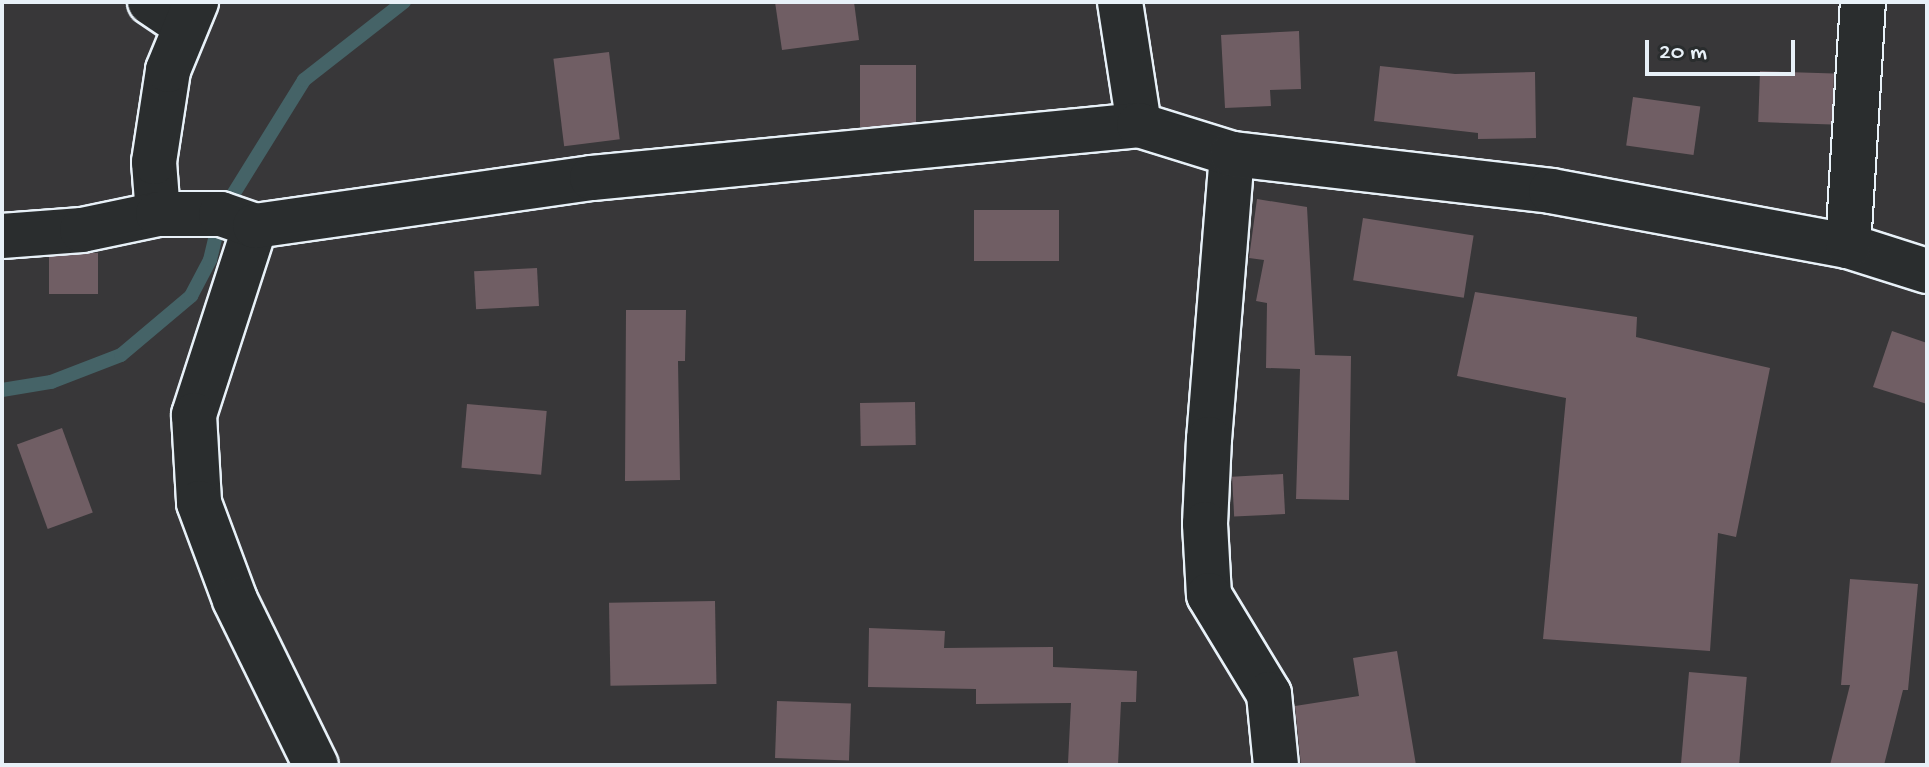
<!DOCTYPE html>
<html>
<head>
<meta charset="utf-8">
<style>
  body { margin:0 }
  #map { position:relative; width:1929px; height:767px; overflow:hidden; background:#383739; font-family:"Gochi Hand",sans-serif }
  div>[style] { position:absolute }
  .stream>* { height:14px; margin:-7px; padding:0 7px; transform-origin:7px; border-radius:7px; background:#456367 }
  .building>* { inset:0; background:#705e64; transform-origin:0 0 }
  .roads { filter:drop-shadow(2px 0 #e8f1f8) drop-shadow(-2px 0 #e8f1f8) drop-shadow(0 2px #e8f1f8) drop-shadow(0 -2px #e8f1f8) }
  .minor>* { height:44px; margin:-22px; padding:0 22px; transform-origin:22px; border-radius:22px; background:#2a2d2e }
  span { translate:-50% -50%; white-space:nowrap; text-align:center; line-height:1.15; -webkit-text-stroke:8px #2a2d2e; paint-order:stroke }
  .frame { position:absolute; inset:0; border:4px solid #e8f1f8; pointer-events:none }
  .scale { position:absolute; left:1645px; top:40px; width:150px; height:36px; box-sizing:border-box; border:4px solid #e8f1f8; border-top:0; padding-left:10px; font-size:24px; line-height:28px; white-space:nowrap; color:#e8f1f8; -webkit-text-stroke:6px #2a2d2e; paint-order:stroke }
</style>
</head>
<body>
<div id="map">
  <div class="stream">
    <i style="left:2px;top:390px;width:50px;rotate:-9.3deg"></i>
    <i style="left:51px;top:382px;width:75px;rotate:-21.1deg"></i>
    <i style="left:121px;top:355px;width:92px;rotate:-40.1deg"></i>
    <i style="left:191px;top:296px;width:41px;rotate:-62.2deg"></i>
    <i style="left:210px;top:260px;width:47px;rotate:-76.6deg"></i>
    <i style="left:221px;top:214px;width:158px;rotate:-58.2deg"></i>
    <i style="left:304px;top:80px;width:127px;rotate:-38deg"></i>
  </div>
  <div class="building">
    <i style="clip-path:polygon(775px 2px,854px 2px,859px 40px,782px 50px)"></i>
    <i style="clip-path:polygon(1299px 31px,1301px 89px,1270px 90px,1271px 106px,1225px 108px,1221px 35px)"></i>
    <i style="left:609px;top:52px;width:88px;height:56px;rotate:83deg"></i>
    <i style="left:860px;top:65px;width:56px;height:62px"></i>
    <i style="clip-path:polygon(1380px 66px,1455px 74px,1535px 72px,1536px 138px,1478px 139px,1478px 133px,1374px 121px)"></i>
    <i style="left:1760px;top:71px;width:74px;height:51px;rotate:2deg"></i>
    <i style="left:1633px;top:97px;width:68px;height:49px;rotate:8deg"></i>
    <i style="clip-path:polygon(1257px 199px,1307px 207px,1315px 355px,1351px 356px,1349px 500px,1296px 499px,1300px 369px,1266px 368px,1267px 303px,1256px 301px,1264px 260px,1249px 258px)"></i>
    <i style="left:974px;top:210px;width:85px;height:51px"></i>
    <i style="left:1363px;top:218px;width:112px;height:63px;rotate:9deg"></i>
    <i style="left:98px;top:253px;width:41px;height:49px;rotate:90deg"></i>
    <i style="left:537px;top:268px;width:38px;height:63px;rotate:87deg"></i>
    <i style="clip-path:polygon(1475px 292px,1637px 317px,1636px 337px,1770px 368px,1736px 537px,1718px 533px,1710px 651px,1543px 639px,1566px 398px,1457px 376px)"></i>
    <i style="clip-path:polygon(626px 310px,686px 310px,685px 361px,678px 361px,680px 480px,625px 481px)"></i>
    <i style="clip-path:polygon(1892px 331px,1927px 343px,1927px 404px,1873px 387px)"></i>
    <i style="left:915px;top:402px;width:43px;height:55px;rotate:89deg"></i>
    <i style="left:467px;top:404px;width:80px;height:64px;rotate:5deg"></i>
    <i style="left:62px;top:428px;width:90px;height:48px;rotate:70deg"></i>
    <i style="left:1283px;top:474px;width:40px;height:51px;rotate:87deg"></i>
    <i style="clip-path:polygon(1850px 579px,1918px 584px,1908px 690px,1903px 690px,1884px 765px,1830px 765px,1850px 685px,1841px 685px)"></i>
    <i style="left:715px;top:601px;width:83px;height:106px;rotate:89deg"></i>
    <i style="clip-path:polygon(869px 628px,945px 631px,944px 648px,1053px 647px,1053px 667px,1137px 671px,1136px 702px,1121px 702px,1118px 765px,1068px 763px,1071px 703px,976px 704px,976px 689px,868px 687px)"></i>
    <i style="clip-path:polygon(1397px 651px,1416px 765px,1301px 765px,1295px 706px,1359px 696px,1353px 658px)"></i>
    <i style="left:1689px;top:672px;width:58px;height:93px;rotate:5deg"></i>
    <i style="left:777px;top:701px;width:74px;height:57px;rotate:2deg"></i>
  </div>
  <div class="roads">
    <div class="minor">
      <i style="left:150px;top:2px;width:40px;rotate:34deg"></i>
      <i style="left:1120px;top:2px;width:124px;rotate:81.2deg"></i>
      <i style="left:1232px;top:154px;width:286px;rotate:94.6deg"></i>
      <i style="left:1209px;top:439px;width:85px;rotate:92.7deg"></i>
      <i style="left:1205px;top:524px;width:71px;rotate:86.8deg"></i>
      <i style="left:1209px;top:595px;width:116px;rotate:58.8deg"></i>
      <i style="left:1269px;top:694px;width:71px;rotate:84.4deg"></i>
      <i style="left:158px;top:214px;width:52px;rotate:-94.4deg"></i>
      <i style="left:154px;top:162px;width:93px;rotate:-81.3deg"></i>
      <i style="left:168px;top:70px;width:74px;rotate:-67.6deg"></i>
      <i style="left:255px;top:226px;width:199px;rotate:107.9deg"></i>
      <i style="left:194px;top:415px;width:88px;rotate:86.7deg"></i>
      <i style="left:199px;top:503px;width:103px;rotate:69.6deg"></i>
      <i style="left:235px;top:600px;width:184px;rotate:63.9deg"></i>
      <i style="left:2px;top:236px;width:80px;rotate:-4.3deg"></i>
      <i style="left:82px;top:230px;width:78px;rotate:-11.9deg"></i>
      <i style="left:158px;top:214px;width:63px"></i>
      <i style="left:221px;top:214px;width:36px;rotate:19deg"></i>
      <i style="left:255px;top:226px;width:340px;rotate:-8.1deg"></i>
      <i style="left:592px;top:178px;width:550px;rotate:-5.53deg"></i>
      <i style="left:1139px;top:125px;width:97px;rotate:17.3deg"></i>
      <i style="left:1232px;top:154px;width:321px;rotate:6.6deg"></i>
      <i style="left:1551px;top:191px;width:302px;rotate:10.5deg"></i>
      <i style="left:1848px;top:246px;width:83px;rotate:17.6deg"></i>
      <i style="left:1848px;top:246px;width:244px;rotate:-86.5deg"></i>
    </div>
  </div>
  <div class="frame"></div>
  <div class="scale">20 m</div>
</div>
</body>
</html>
